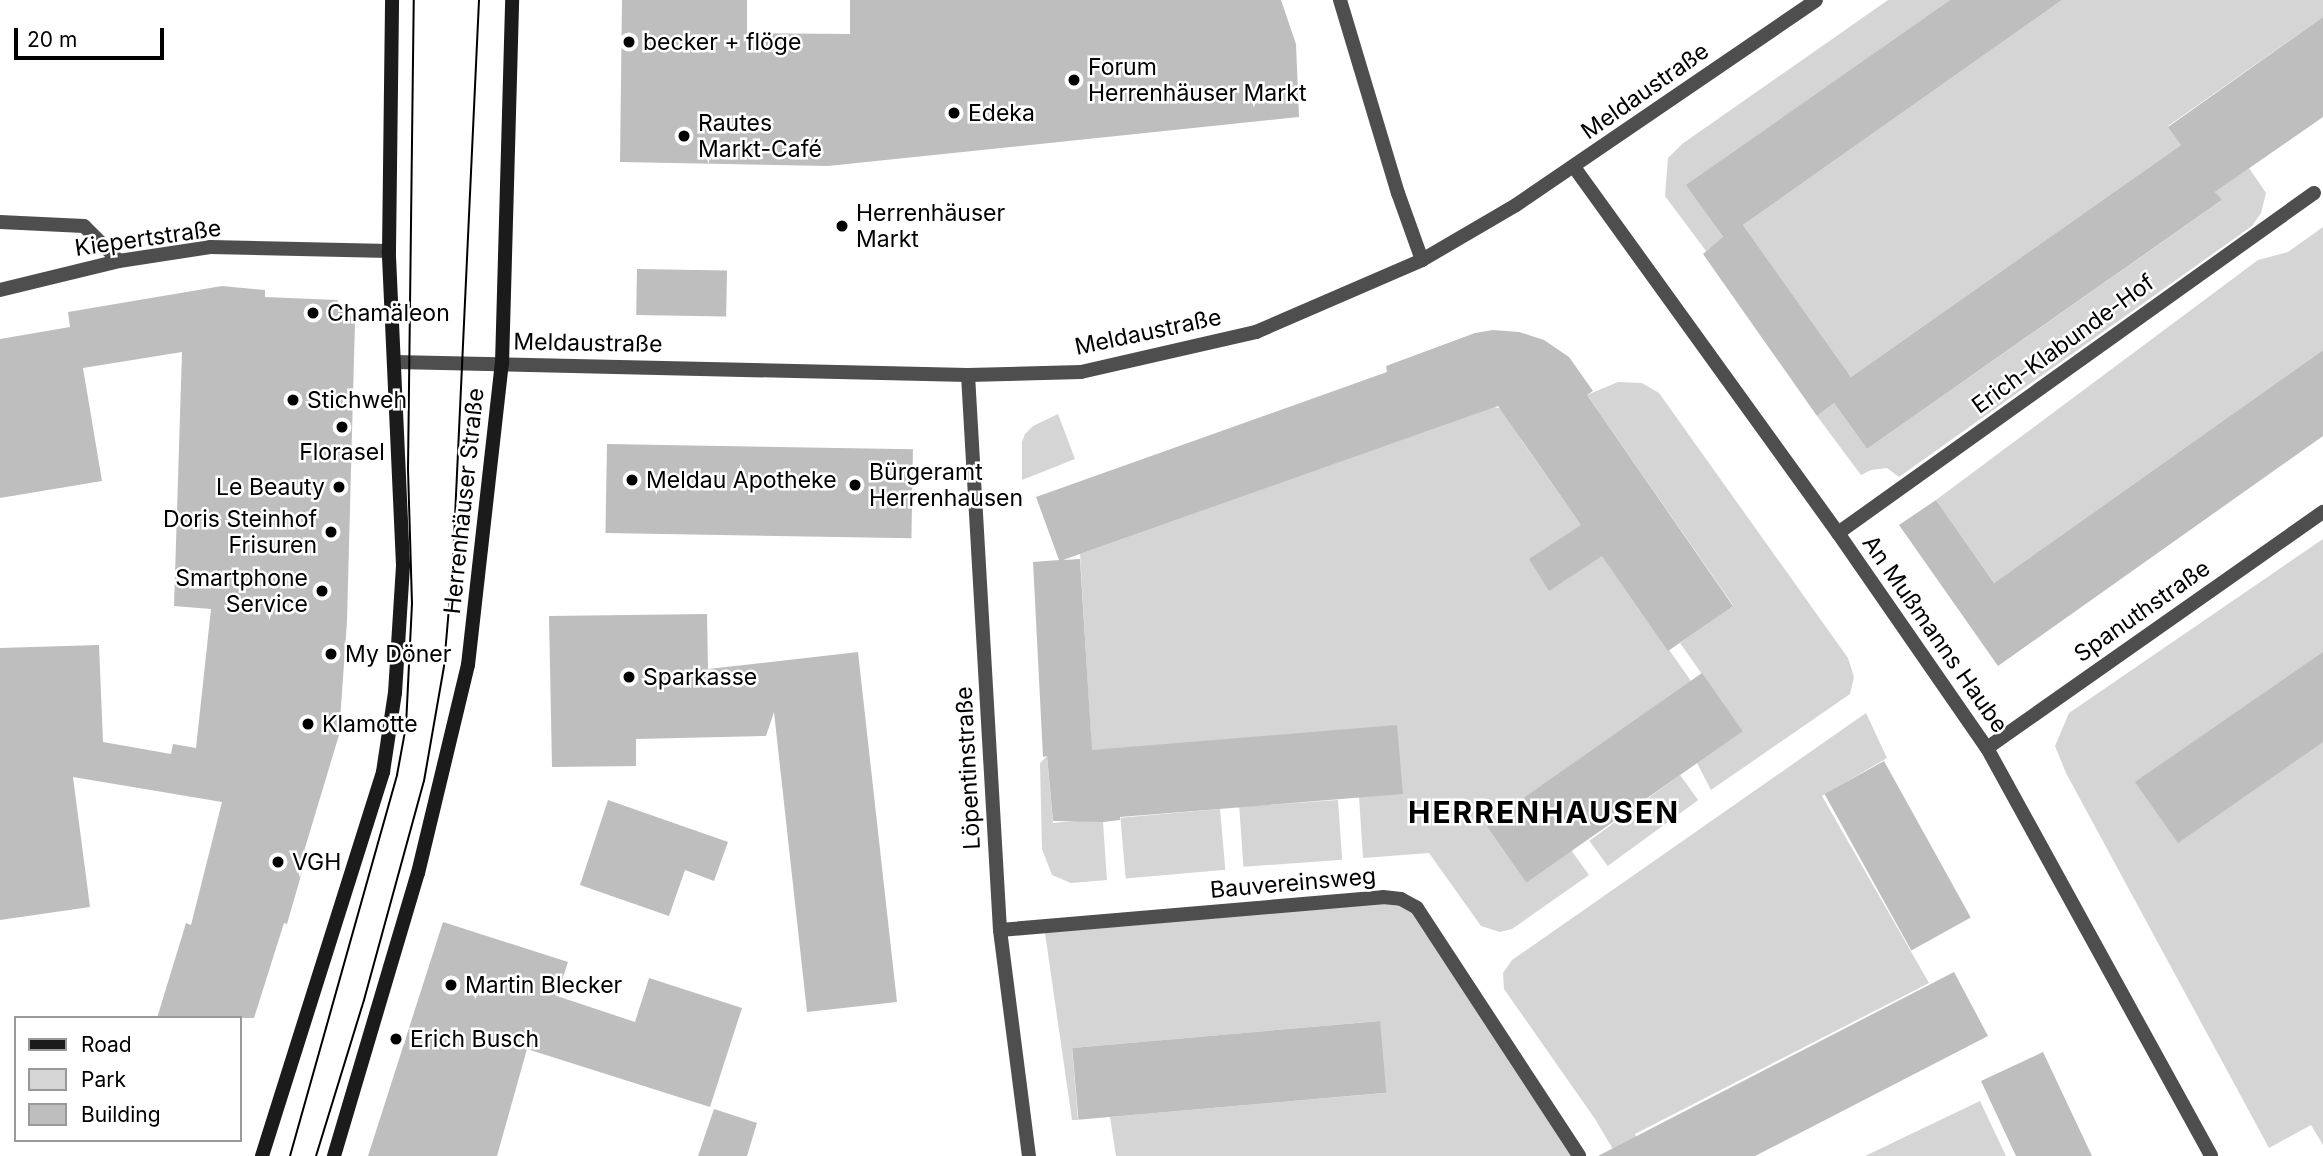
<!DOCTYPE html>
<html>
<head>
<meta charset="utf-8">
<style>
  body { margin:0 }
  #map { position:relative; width:2323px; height:1156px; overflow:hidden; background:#fff; font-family:Inter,sans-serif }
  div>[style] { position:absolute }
  .green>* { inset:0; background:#d5d5d5; transform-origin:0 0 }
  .building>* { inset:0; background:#bebebe; transform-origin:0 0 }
  .lane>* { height:14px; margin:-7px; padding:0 7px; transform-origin:7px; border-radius:7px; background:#4e4e4e }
  .street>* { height:14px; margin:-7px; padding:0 7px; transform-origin:7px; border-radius:7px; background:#4e4e4e }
  .secondary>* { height:14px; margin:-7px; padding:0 7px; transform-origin:7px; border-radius:7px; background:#1b1b1b }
  .tram>* { height:2px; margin:-1px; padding:0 1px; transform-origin:1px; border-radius:1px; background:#000 }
  .dots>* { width:19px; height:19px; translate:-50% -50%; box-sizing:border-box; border:4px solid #fff; border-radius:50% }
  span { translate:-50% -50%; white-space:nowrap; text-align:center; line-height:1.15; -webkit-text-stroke:5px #fff; paint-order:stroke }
  .poi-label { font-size:23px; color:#000 }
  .left { translate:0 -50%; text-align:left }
  .right { translate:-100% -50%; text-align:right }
  .street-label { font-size:23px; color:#000 }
  .district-label { font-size:30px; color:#000; font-weight:700; letter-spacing:2px }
  .legend { position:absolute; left:14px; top:1016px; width:228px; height:126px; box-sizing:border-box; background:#fff; border:2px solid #999; margin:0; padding:9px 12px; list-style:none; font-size:21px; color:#000 }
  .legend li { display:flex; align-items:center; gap:14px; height:35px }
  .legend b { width:35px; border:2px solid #999 }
  .scale { position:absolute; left:14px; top:28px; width:150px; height:32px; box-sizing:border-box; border:4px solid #000; border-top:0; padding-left:9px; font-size:21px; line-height:24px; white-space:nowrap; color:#000; -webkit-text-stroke:5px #fff; paint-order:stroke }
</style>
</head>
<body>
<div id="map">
  <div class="green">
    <i style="clip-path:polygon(1888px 0,1950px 0,1687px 185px,1724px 239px,1706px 251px,1665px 196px,1668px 158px,1682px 144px)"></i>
    <i style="clip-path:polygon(2062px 0,2323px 0,2323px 17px,2168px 126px,2181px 145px,1851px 377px,1743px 225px)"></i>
    <i style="clip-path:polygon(2249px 168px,2266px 193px,2261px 213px,2252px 226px,1899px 477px,1887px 468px,1871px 470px,1861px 475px,1817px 416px,1834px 403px,1867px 449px,2221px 201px,2215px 192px)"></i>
    <i style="clip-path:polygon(2323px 227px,2323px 350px,1994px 583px,1936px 500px,2258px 260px,2288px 252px)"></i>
    <i style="clip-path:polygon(1618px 382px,1642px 383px,1659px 393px,1848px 658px,1854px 677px,1850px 694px,1711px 790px,1697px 763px,1742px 731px,1680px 643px,1733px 605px,1587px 395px)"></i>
    <i style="clip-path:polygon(1494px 407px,1505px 409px,1522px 441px,1691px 681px,1525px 882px,1571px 850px,1589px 875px,1512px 929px,1500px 932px,1481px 926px,1429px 853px,1363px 858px,1359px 797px,1080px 751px,1091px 738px,1080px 554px)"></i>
    <i style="clip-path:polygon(1058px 414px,1075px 459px,1022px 480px,1022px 442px,1025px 434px,1033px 426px)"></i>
    <i style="clip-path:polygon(2323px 539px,2323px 1145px,2311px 1125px,2269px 1148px,2066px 773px,2055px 746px,2069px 713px)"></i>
    <i style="clip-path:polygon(1866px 713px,1887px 758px,1822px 796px,1929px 983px,1635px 1134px,1646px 1156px,1617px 1156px,1595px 1119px,1504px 989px,1503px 973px,1512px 960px)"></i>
    <i style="clip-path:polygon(1047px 756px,1053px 823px,1098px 819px,1103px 822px,1107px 880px,1071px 883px,1052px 875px,1042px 849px,1040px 763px)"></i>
    <i style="left:1680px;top:775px;width:31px;height:112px;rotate:54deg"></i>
    <i style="left:1338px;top:800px;width:60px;height:99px;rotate:86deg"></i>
    <i style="left:1220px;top:809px;width:61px;height:100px;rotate:85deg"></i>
    <i style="clip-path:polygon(1383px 897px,1417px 908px,1579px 1156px,1116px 1156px,1110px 1117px,1385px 1093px,1379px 1021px,1072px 1048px,1078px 1120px,1072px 1120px,1044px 926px)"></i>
    <i style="clip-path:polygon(1980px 1101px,2006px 1156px,1865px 1156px)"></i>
  </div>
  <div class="building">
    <i style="clip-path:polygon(622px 0,747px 0,747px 33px,850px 34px,850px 0,1281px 0,1296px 44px,1299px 117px,828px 166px,620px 162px)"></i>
    <i style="clip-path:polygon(1950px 0,2062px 0,1743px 225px,1851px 377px,2181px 145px,2168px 127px,2323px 17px,2323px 117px,2215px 192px,2222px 200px,1867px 449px,1834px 403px,1817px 416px,1703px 254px,1723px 237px,1686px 185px)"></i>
    <i style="left:637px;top:269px;width:90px;height:46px;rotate:1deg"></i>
    <i style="clip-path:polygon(222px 286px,265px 290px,265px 297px,337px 300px,355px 321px,347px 621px,339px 735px,302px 858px,306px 858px,287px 924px,284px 923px,254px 1018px,157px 1018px,186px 923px,191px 925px,222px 802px,73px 777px,90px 907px,0 920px,0 648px,99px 645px,103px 742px,171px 754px,173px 744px,196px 748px,211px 609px,174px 606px,182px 352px,83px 368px,102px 481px,0 498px,0 339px,70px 327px,68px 312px)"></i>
    <i style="clip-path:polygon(1493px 330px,1519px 332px,1544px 340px,1569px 357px,1593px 391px,1587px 395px,1733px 606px,1668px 651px,1602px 556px,1549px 591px,1529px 559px,1581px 525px,1498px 406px,1063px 560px,1080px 559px,1092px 750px,1397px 725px,1403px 794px,1120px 817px,1120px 820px,1103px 822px,1053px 821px,1047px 756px,1043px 757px,1033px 562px,1059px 560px,1036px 497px,1387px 372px,1386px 366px,1475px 333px)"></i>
    <i style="clip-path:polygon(2323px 350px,2323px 436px,1998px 666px,1899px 525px,1936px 500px,1994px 583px)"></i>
    <i style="left:607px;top:444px;width:306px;height:89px;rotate:1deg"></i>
    <i style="clip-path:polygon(707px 614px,708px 669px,858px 652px,897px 1002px,807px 1012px,774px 712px,766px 736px,636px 739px,636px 766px,552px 767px,549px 616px)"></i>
    <i style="clip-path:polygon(2323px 652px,2323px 742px,2178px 843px,2135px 782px)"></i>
    <i style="left:1702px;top:673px;width:71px;height:264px;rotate:55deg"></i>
    <i style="left:1884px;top:761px;width:179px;height:68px;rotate:61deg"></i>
    <i style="clip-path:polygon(608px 800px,728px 842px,714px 881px,685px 870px,669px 916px,580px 885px)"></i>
    <i style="clip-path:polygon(443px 922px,568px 962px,557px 996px,635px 1022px,649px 978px,742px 1008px,710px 1107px,527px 1049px,497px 1156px,368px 1156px)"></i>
    <i style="clip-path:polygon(1954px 972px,1988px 1036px,1831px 1117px,1755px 1156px,1598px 1156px)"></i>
    <i style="left:1380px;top:1021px;width:72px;height:309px;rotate:85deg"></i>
    <i style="clip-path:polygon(2043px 1052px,2092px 1156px,2016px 1156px,1981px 1081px)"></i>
    <i style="clip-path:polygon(714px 1109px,757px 1123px,747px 1156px,698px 1156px)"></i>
  </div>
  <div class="lane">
    <i style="left:1340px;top:0;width:202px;rotate:73.3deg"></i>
    <i style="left:1398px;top:193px;width:71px;rotate:70.3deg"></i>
    <i style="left:0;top:222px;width:84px;rotate:2.7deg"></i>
    <i style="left:84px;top:226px;width:49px;rotate:45deg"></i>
  </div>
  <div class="street">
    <i style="left:1574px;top:167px;width:451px;rotate:54.2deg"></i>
    <i style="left:1838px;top:533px;width:262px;rotate:55.3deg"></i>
    <i style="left:1987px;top:748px;width:465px;rotate:61.2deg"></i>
    <i style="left:0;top:290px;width:122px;rotate:-13.7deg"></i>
    <i style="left:119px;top:261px;width:92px;rotate:-8.7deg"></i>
    <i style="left:210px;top:247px;width:179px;rotate:1.3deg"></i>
    <i style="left:395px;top:362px;width:573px;rotate:1.3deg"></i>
    <i style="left:968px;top:375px;width:113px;rotate:-1.5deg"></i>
    <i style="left:1081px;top:372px;width:180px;rotate:-12.9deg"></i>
    <i style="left:1256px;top:332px;width:181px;rotate:-23.4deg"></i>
    <i style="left:1422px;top:260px;width:109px;rotate:-30.3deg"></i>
    <i style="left:1516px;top:205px;width:363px;rotate:-34.3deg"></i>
    <i style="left:968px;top:375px;width:556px;rotate:86.7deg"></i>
    <i style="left:1000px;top:930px;width:228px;rotate:82.7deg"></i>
    <i style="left:1838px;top:533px;width:585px;rotate:-35.54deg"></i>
    <i style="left:1987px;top:748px;width:411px;rotate:-35.1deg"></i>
    <i style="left:1000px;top:930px;width:384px;rotate:-4.9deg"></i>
    <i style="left:1383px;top:897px;width:18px;rotate:6deg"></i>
    <i style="left:1401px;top:899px;width:18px;rotate:29deg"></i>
    <i style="left:1417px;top:908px;width:296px;rotate:56.8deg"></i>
  </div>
  <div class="secondary">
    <i style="left:262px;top:1156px;width:403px;rotate:-72.5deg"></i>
    <i style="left:383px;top:772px;width:80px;rotate:-81.4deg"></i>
    <i style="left:395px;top:693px;width:128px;rotate:-86.4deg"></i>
    <i style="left:403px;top:565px;width:314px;rotate:-92.6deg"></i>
    <i style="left:389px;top:251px;width:251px;rotate:-89.3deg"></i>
    <i style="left:334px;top:1156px;width:295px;rotate:-73.5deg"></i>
    <i style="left:418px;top:873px;width:214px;rotate:-76.5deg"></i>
    <i style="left:468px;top:665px;width:303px;rotate:-83.6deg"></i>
    <i style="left:502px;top:364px;width:364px;rotate:-88.4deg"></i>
  </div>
  <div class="tram">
    <i style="left:290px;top:1156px;width:396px;rotate:-74.3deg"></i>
    <i style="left:397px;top:775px;width:50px;rotate:-79.6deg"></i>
    <i style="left:406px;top:726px;width:122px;rotate:-87.2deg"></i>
    <i style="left:412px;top:604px;width:135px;rotate:-91.7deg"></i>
    <i style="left:408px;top:469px;width:469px;rotate:-89.3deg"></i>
    <i style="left:316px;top:1156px;width:163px;rotate:-72.9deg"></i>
    <i style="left:364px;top:1000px;width:227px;rotate:-74.7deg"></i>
    <i style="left:424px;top:781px;width:117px;rotate:-80.1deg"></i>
    <i style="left:444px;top:666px;width:106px;rotate:-85.1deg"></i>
    <i style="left:453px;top:560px;width:561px;rotate:-87.34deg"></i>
  </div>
  <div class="dots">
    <i style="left:629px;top:42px;background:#000"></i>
    <i style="left:1074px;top:80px;background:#000"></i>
    <i style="left:954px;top:113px;background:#000"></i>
    <i style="left:684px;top:136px;background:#000"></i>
    <i style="left:842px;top:226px;background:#000"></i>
    <i style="left:313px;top:313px;background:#000"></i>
    <i style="left:293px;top:400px;background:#000"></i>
    <i style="left:342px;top:427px;background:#000"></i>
    <i style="left:632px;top:480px;background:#000"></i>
    <i style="left:855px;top:485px;background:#000"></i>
    <i style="left:339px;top:487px;background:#000"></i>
    <i style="left:331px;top:532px;background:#000"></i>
    <i style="left:322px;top:591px;background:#000"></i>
    <i style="left:331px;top:654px;background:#000"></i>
    <i style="left:629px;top:677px;background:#000"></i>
    <i style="left:308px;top:724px;background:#000"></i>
    <i style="left:278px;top:862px;background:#000"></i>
    <i style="left:451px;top:985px;background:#000"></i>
    <i style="left:396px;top:1039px;background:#000"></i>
  </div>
  <div class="poi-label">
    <span class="left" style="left:643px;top:42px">becker + flöge</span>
    <span class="left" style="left:1088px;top:80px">Forum<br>Herrenhäuser Markt</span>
    <span class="left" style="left:968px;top:113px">Edeka</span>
    <span class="left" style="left:698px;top:136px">Rautes<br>Markt-Café</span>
    <span class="left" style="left:856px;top:226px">Herrenhäuser<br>Markt</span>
    <span class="left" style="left:327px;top:313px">Chamäleon</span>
    <span class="left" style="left:307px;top:400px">Stichweh</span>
    <span style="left:342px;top:452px">Florasel</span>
    <span class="left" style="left:869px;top:485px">Bürgeramt<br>Herrenhausen</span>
    <span class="left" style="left:646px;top:480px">Meldau Apotheke</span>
    <span class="right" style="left:325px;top:487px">Le Beauty</span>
    <span class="right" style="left:317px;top:532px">Doris Steinhof<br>Frisuren</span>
    <span class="right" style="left:308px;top:591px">Smartphone<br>Service</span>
    <span class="left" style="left:345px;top:654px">My Döner</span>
    <span class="left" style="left:643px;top:677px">Sparkasse</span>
    <span class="left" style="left:322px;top:724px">Klamotte</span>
    <span class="left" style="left:292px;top:862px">VGH</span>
    <span class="left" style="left:465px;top:985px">Martin Blecker</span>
    <span class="left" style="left:410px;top:1039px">Erich Busch</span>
  </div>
  <div class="street-label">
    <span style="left:1645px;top:91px;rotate:-35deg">Meldaustraße</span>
    <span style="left:148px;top:238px;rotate:-8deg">Kiepertstraße</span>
    <span style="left:1148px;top:332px;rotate:-12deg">Meldaustraße</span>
    <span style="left:588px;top:343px;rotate:1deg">Meldaustraße</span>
    <span style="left:2063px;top:344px;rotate:-36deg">Erich-Klabunde-Hof</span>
    <span style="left:464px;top:501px;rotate:-84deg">Herrenhäuser Straße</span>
    <span style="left:2142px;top:611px;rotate:-35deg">Spanuthstraße</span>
    <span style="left:1935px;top:634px;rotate:55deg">An Mußmanns Haube</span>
    <span style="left:968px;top:768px;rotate:-93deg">Löpentinstraße</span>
    <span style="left:1293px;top:883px;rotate:-5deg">Bauvereinsweg</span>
  </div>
  <div class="district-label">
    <span style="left:1544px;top:812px">HERRENHAUSEN</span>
  </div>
  <ul class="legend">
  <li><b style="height:9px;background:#1b1b1b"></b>Road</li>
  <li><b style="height:19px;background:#d5d5d5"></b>Park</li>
  <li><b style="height:19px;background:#bebebe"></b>Building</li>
  </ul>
  <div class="scale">20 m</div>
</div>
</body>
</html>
